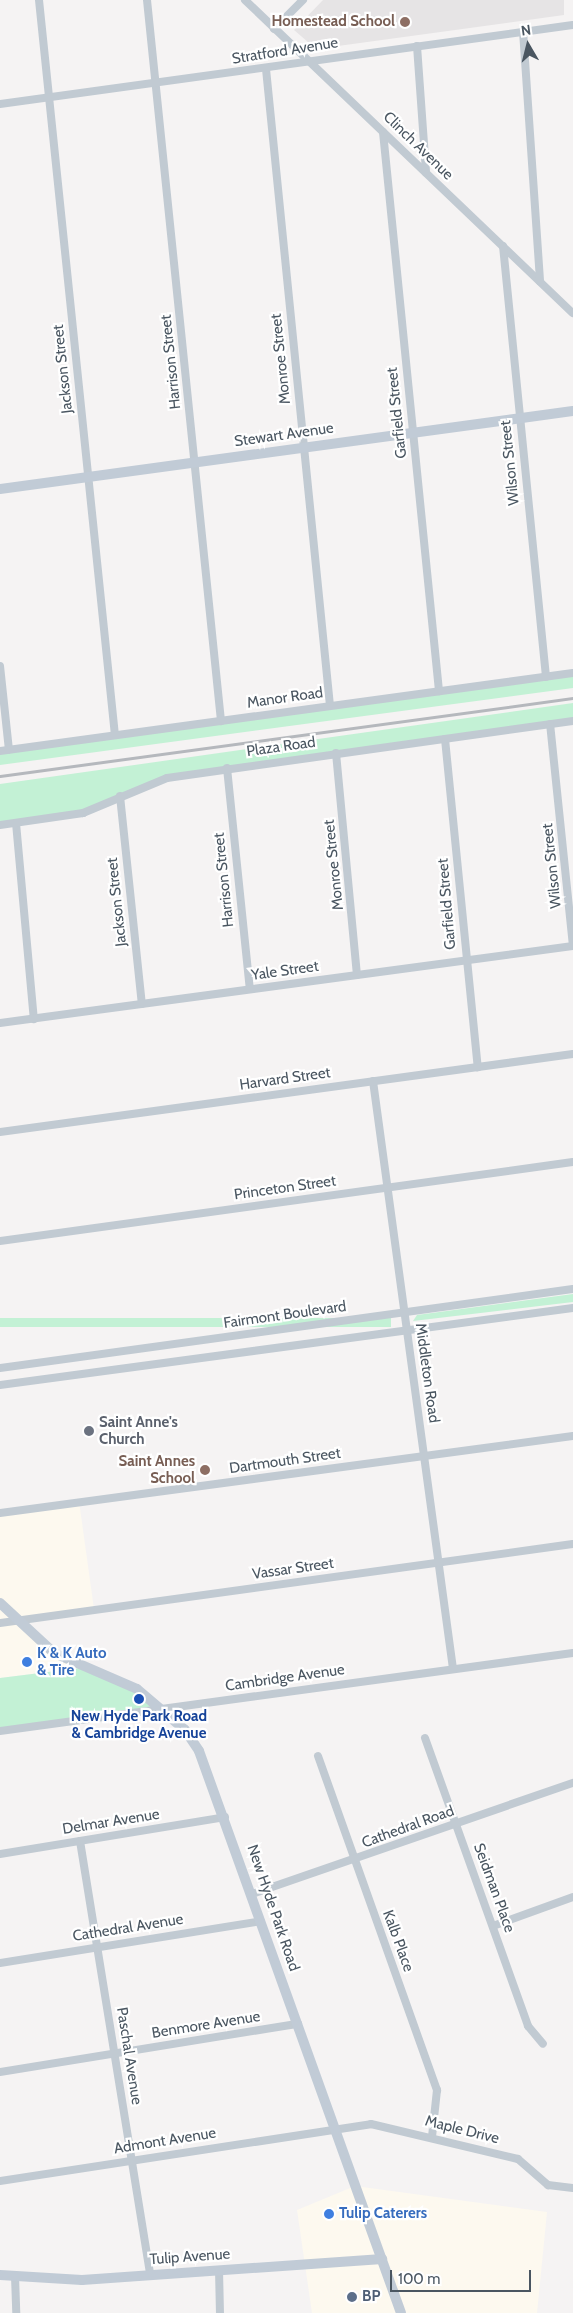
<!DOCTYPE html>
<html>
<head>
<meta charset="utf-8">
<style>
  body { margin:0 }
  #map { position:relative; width:573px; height:2313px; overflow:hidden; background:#f5f3f3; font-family:Cabin,sans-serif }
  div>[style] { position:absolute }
  .commercial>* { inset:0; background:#fdf9ef }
  .education>* { inset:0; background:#e6e4e5 }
  .green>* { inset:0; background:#c3f1d5; transform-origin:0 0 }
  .minor>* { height:8px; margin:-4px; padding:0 4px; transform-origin:4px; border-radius:4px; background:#c1cad2 }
  .secondary>* { height:10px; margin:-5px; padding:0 5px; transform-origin:5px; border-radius:5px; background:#c1cbd6 }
  .rail>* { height:3px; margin:-1.5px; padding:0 1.5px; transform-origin:1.5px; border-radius:1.5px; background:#b5b8bd }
  .dots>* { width:14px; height:14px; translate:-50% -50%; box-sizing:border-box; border:2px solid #fff; border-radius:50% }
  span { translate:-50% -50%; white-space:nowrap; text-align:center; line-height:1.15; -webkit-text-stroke:4.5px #fff; paint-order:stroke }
  .education-label { font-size:15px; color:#785e54; font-weight:700 }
  .right { translate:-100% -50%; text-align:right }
  .street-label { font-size:15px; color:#4a5661 }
  .worship-label { font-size:15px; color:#5b616d; font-weight:700 }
  .left { translate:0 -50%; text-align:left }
  .shop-label { font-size:15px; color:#366cbe; font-weight:700 }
  .transit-label { font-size:15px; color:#164399; font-weight:700 }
  .service-label { font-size:15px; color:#4e5e75; font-weight:700 }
  .north { position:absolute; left:503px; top:20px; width:50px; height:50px; -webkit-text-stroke:4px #fff; paint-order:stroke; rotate:352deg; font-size:14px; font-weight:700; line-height:20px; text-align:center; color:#4a5661 }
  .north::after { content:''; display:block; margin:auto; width:18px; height:22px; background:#4a5661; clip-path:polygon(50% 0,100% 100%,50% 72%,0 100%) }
  .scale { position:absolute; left:390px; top:2270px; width:141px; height:22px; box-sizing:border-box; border:2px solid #4a5661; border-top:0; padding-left:6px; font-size:15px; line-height:18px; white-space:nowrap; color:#4a5661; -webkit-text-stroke:4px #fff; paint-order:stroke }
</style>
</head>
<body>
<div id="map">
  <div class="commercial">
    <i style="clip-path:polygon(79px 1501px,94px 1609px,15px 1620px,80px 1668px,0 1678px,0 1511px)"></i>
    <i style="clip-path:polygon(355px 2186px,547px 2212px,537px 2313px,312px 2313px,297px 2210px)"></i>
  </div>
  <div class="education">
    <i style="clip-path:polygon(323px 0,564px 0,564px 15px,316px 49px,294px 30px)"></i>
  </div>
  <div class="green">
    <i style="clip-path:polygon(573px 674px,573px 688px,0 765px,0 753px)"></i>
    <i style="clip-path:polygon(573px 703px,573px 719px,157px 779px,87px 812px,0 824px,0 784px)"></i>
    <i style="clip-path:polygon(573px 1294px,573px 1302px,413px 1321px,417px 1315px)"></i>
    <i style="left:391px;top:1318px;width:9px;height:395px;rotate:90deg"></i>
    <i style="clip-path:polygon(80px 1668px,118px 1683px,156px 1706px,0 1729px,0 1678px)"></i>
  </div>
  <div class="minor">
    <i style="left:39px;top:0;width:739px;rotate:84.1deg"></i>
    <i style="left:147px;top:0;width:725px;rotate:84.14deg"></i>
    <i style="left:245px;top:0;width:453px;rotate:43.7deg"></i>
    <i style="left:274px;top:29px;width:41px;rotate:-45deg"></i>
    <i style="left:523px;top:31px;width:251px;rotate:86.1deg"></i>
    <i style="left:417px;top:46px;width:127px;rotate:85.9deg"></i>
    <i style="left:266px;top:69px;width:640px;rotate:84.26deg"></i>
    <i style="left:0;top:104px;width:578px;rotate:-7.85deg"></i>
    <i style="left:383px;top:132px;width:562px;rotate:84.28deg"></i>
    <i style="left:503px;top:246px;width:433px;rotate:84.3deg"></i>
    <i style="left:0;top:666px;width:84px;rotate:83.9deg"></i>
    <i style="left:445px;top:739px;width:330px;rotate:84.3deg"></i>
    <i style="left:0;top:751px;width:578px;rotate:-7.75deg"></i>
    <i style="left:336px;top:753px;width:223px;rotate:84.6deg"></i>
    <i style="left:227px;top:768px;width:222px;rotate:84.1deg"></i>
    <i style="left:120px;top:796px;width:209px;rotate:84deg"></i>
    <i style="left:16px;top:823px;width:197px;rotate:84.8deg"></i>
    <i style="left:0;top:825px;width:84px;rotate:-8.2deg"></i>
    <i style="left:83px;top:813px;width:91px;rotate:-22.6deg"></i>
    <i style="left:167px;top:778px;width:410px;rotate:-8deg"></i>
    <i style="left:0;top:1023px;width:578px;rotate:-7.65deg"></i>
    <i style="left:573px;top:946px;width:223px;rotate:-95.9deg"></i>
    <i style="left:373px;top:1081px;width:593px;rotate:82.25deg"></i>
    <i style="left:0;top:1132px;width:578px;rotate:-7.75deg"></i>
    <i style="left:0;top:1241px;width:578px;rotate:-7.85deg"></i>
    <i style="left:0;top:1368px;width:578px;rotate:-7.85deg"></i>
    <i style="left:0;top:1385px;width:578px;rotate:-7.65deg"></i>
    <i style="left:0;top:1513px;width:578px;rotate:-7.65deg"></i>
    <i style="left:0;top:1623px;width:578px;rotate:-7.85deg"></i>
    <i style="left:0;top:1731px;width:578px;rotate:-7.75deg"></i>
    <i style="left:425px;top:1738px;width:306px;rotate:70.3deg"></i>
    <i style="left:528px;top:2026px;width:23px;rotate:50deg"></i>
    <i style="left:318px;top:1756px;width:355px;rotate:70.4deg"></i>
    <i style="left:437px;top:2090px;width:47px;rotate:96.1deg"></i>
    <i style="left:80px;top:1841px;width:440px;rotate:80.8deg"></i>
    <i style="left:0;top:1854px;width:228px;rotate:-9.3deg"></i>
    <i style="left:252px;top:1894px;width:340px;rotate:-19.1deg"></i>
    <i style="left:493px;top:1926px;width:85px;rotate:-19.9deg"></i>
    <i style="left:0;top:1963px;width:264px;rotate:-9.1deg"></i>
    <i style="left:0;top:2072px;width:302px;rotate:-9.2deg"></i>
    <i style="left:0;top:2181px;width:375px;rotate:-8.7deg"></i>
    <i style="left:371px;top:2124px;width:151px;rotate:13.4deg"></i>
    <i style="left:518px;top:2159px;width:40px;rotate:41deg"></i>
    <i style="left:548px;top:2185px;width:25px;rotate:7deg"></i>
    <i style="left:219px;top:2270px;width:43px;rotate:88.7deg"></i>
    <i style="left:15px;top:2276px;width:37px;rotate:88deg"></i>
  </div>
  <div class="secondary">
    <i style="left:0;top:489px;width:578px;rotate:-7.75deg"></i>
    <i style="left:0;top:1603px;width:74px;rotate:42.8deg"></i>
    <i style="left:54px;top:1653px;width:90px;rotate:23.4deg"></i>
    <i style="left:137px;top:1689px;width:63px;rotate:40.5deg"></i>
    <i style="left:185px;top:1730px;width:25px;rotate:56deg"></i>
    <i style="left:199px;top:1751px;width:597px;rotate:70.23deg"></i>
    <i style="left:0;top:2275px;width:82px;rotate:3.5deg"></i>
    <i style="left:82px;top:2280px;width:301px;rotate:-4deg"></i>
  </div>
  <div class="rail">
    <i style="left:0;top:776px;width:578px;rotate:-7.75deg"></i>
  </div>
  <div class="dots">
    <i style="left:405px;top:22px;background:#8d6e63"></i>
    <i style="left:89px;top:1431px;background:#6b7280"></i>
    <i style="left:205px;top:1470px;background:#8d6e63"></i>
    <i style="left:27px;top:1662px;background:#3f7fe0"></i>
    <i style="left:139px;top:1699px;background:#1a4fb4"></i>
    <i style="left:329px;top:2214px;background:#3f7fe0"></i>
    <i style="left:352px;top:2297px;background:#5c6f8a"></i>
  </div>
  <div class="education-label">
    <span class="right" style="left:395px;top:22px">Homestead School</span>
    <span class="right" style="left:195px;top:1470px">Saint Annes<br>School</span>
  </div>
  <div class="street-label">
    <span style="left:285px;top:51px;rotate:-9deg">Stratford Avenue</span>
    <span style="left:418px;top:146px;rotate:44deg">Clinch Avenue</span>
    <span style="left:281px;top:359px;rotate:-96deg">Monroe Street</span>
    <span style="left:171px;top:362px;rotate:-96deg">Harrison Street</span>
    <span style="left:63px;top:369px;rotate:-96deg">Jackson Street</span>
    <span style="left:397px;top:413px;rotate:-96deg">Garfield Street</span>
    <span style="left:284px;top:435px;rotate:-8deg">Stewart Avenue</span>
    <span style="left:510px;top:463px;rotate:-96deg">Wilson Street</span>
    <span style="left:285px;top:698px;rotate:-8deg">Manor Road</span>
    <span style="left:281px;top:747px;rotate:-8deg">Plaza Road</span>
    <span style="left:334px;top:865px;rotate:-96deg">Monroe Street</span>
    <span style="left:552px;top:866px;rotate:-96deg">Wilson Street</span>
    <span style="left:224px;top:880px;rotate:-96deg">Harrison Street</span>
    <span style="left:117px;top:902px;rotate:-96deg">Jackson Street</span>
    <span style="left:447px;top:904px;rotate:-95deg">Garfield Street</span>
    <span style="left:285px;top:971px;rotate:-8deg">Yale Street</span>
    <span style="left:285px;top:1079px;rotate:-8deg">Harvard Street</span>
    <span style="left:285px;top:1188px;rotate:-8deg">Princeton Street</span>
    <span style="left:285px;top:1315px;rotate:-8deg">Fairmont Boulevard</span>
    <span style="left:427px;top:1373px;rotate:82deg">Middleton Road</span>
    <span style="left:285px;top:1461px;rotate:-8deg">Dartmouth Street</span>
    <span style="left:293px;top:1569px;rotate:-8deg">Vassar Street</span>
    <span style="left:285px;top:1678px;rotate:-8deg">Cambridge Avenue</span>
    <span style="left:111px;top:1822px;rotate:-9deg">Delmar Avenue</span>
    <span style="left:408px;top:1827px;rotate:-20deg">Cathedral Road</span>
    <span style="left:494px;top:1888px;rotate:70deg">Seidman Place</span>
    <span style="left:273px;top:1908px;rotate:71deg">New Hyde Park Road</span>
    <span style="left:128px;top:1928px;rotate:-9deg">Cathedral Avenue</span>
    <span style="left:398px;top:1941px;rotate:70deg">Kalb Place</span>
    <span style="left:206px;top:2025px;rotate:-9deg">Benmore Avenue</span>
    <span style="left:129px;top:2056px;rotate:81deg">Paschal Avenue</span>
    <span style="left:462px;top:2130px;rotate:14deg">Maple Drive</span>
    <span style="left:165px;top:2141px;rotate:-9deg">Admont Avenue</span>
    <span style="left:190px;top:2257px;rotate:-4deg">Tulip Avenue</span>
  </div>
  <div class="worship-label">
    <span class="left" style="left:99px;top:1431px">Saint Anne's<br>Church</span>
  </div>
  <div class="shop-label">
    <span class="left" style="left:37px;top:1662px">K &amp; K Auto<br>&amp; Tire</span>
    <span class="left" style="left:339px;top:2214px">Tulip Caterers</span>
  </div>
  <div class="transit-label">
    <span style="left:139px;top:1725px">New Hyde Park Road<br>&amp; Cambridge Avenue</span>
  </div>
  <div class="service-label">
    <span class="left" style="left:362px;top:2297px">BP</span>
  </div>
  <div class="north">N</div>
  <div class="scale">100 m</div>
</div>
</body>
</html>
